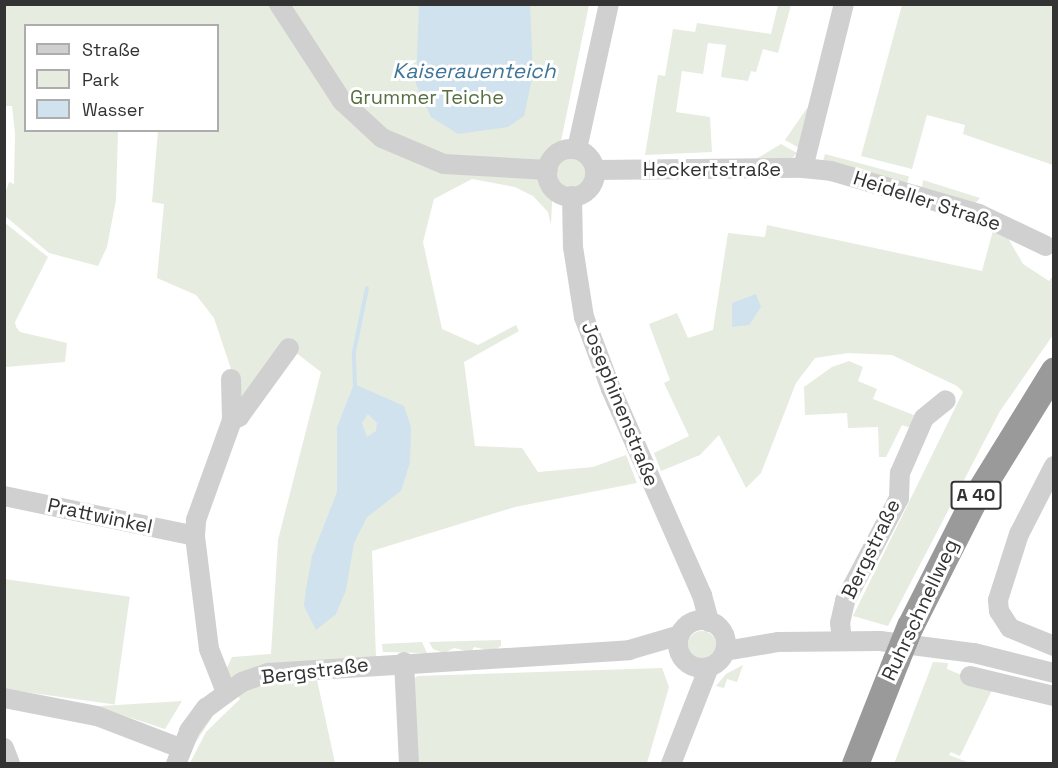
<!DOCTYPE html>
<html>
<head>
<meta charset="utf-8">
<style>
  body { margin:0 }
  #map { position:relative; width:1058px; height:768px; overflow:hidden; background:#fff; font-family:"Space Grotesk",sans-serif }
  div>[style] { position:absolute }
  .green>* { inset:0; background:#e6ecdf; transform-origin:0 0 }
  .round { border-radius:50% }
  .water>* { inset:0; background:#cfe2ee }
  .stream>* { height:4px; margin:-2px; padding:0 2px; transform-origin:2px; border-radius:2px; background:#cfe2ee }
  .minor>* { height:20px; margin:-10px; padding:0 10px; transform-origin:10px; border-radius:10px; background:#d0d0d0 }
  .minor>.ring { margin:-10px; padding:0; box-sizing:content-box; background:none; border:20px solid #d0d0d0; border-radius:50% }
  .highway>* { height:27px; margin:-13.5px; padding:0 13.5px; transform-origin:13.5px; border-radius:13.5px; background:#9a9a9a }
  .highway-bridge>* { height:27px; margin:-13.5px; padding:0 13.5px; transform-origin:13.5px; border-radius:13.5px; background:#9a9a9a }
  span { translate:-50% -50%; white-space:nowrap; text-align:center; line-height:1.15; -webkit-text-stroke:6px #fff; paint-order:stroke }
  .shield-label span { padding:2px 4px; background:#fff; border:2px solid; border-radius:4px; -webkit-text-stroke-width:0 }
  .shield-label { font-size:18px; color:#333; font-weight:700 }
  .park-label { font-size:20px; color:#56703f }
  .street-label { font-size:20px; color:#333 }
  .water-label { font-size:21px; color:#3f7597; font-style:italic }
  .frame { position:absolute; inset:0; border:6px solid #333; pointer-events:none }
  .legend { position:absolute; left:24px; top:24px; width:195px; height:108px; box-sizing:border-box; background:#fff; border:2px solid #adadad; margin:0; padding:8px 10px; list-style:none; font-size:18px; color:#333 }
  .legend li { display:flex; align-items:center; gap:12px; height:30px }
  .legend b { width:30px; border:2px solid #adadad }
</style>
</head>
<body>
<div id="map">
  <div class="green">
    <i style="clip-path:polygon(4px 5px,589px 5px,553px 180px,551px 225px,548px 212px,533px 196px,515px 187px,472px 179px,434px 199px,423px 242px,442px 329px,478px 345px,516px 325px,519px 331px,464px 362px,475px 446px,522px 448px,538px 472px,593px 467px,626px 455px,637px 483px,515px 507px,372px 551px,376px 657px,331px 660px,317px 680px,335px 763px,190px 763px,206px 732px,240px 699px,238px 696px,213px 716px,182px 763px,232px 657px,271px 654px,278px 540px,321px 372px,291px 349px,238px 411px,237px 387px,214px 318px,196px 295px,157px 278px,164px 204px,152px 202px,158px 131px,218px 130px,218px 26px,26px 26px,26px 130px,118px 131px,116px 200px,107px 247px,98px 266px,49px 253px,5px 216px,5px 194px,9px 182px,14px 184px,15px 133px,12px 106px,5px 106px)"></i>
    <i style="clip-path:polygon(778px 5px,791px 5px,778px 53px,763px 49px,756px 72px,751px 71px,748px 81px,721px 77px,726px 45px,708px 43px,703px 74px,682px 71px,676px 112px,710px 117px,712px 152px,645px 155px,658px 75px,665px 76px,673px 29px,695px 32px,697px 23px,771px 34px)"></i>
    <i style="clip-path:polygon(902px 5px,1053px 5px,1053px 165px,963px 134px,965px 125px,927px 115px,912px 169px,861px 156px)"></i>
    <i style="clip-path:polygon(807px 108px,810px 109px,799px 148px,785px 140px)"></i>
    <i style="clip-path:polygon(781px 144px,797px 153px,791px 159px,756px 159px)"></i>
    <i style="left:825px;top:154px;width:87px;height:9px;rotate:15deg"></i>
    <i class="round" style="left:557px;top:159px;width:28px;height:28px"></i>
    <i style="clip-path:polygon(923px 180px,980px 198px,974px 205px,922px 188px)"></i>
    <i style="clip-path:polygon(5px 223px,48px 257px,15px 322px,16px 327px,20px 332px,67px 343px,65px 362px,5px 367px)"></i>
    <i style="clip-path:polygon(767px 225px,982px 271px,994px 227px,1005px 233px,1023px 264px,1049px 281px,1053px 276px,1053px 335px,1000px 411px,888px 626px,853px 616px,963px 392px,957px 386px,892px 355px,848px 353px,815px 358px,796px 383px,761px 473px,746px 488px,719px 435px,700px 455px,661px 471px,654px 453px,689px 436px,664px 383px,670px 380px,649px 324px,677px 313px,688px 338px,713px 330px,728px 233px,765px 237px)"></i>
    <i style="clip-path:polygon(849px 361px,863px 367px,858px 381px,877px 389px,873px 399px,916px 416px,911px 428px,902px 425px,886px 457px,879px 457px,878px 427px,848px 428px,847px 413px,805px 415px,804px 387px,832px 367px)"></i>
    <i style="left:4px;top:579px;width:127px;height:109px;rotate:8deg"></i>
    <i class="round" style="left:688px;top:631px;width:28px;height:28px"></i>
    <i style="clip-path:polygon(501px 640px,501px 646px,493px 651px,474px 647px,471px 652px,454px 648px,444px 653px,433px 649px,429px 642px)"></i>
    <i style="clip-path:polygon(422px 642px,427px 653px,383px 652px,382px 644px)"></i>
    <i style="clip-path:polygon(933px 662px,948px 663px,947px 669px,993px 688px,960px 756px,951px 752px,949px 755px,970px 763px,894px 764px)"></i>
    <i style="clip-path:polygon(743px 665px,737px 682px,727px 679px,724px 688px,716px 686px,726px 674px)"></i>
    <i style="clip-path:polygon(662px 668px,669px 687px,647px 763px,415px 764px,413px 679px,418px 676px)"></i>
    <i style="clip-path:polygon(182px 701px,165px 729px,101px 708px,101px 706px)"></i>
  </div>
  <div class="water">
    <i style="clip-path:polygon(419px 5px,530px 5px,533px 74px,524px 116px,508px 127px,458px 134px,431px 117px,416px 84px)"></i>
    <i style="clip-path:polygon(756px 294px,761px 307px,749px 325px,732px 327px,732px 303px)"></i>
    <i style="clip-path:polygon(evenodd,354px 384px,404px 406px,411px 427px,410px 462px,401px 491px,367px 517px,354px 543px,346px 590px,336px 614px,316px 630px,304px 606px,306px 589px,312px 556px,337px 492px,337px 427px,354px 384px,368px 414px,377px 423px,376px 431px,367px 437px,362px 423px,368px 414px)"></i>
  </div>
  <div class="stream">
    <i style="left:355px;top:387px;width:35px;rotate:-92deg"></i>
    <i style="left:354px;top:352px;width:65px;rotate:-78.5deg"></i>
  </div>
  <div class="minor">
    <i style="left:279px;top:4px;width:116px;rotate:57deg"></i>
    <i style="left:342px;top:101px;width:54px;rotate:42.8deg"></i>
    <i style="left:382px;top:138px;width:67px;rotate:22.8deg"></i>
    <i style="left:444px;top:164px;width:104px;rotate:3.3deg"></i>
    <i style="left:577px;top:149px;width:148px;rotate:-77.6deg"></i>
    <i class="ring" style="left:547px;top:149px;width:28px;height:28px"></i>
    <i style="left:803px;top:168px;width:28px;rotate:6deg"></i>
    <i style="left:831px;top:171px;width:154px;rotate:16.2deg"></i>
    <i style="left:979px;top:214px;width:74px;rotate:25.5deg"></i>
    <i style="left:595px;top:170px;width:208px;rotate:-0.6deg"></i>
    <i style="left:803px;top:168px;width:169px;rotate:-76deg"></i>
    <i style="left:572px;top:196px;width:51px;rotate:88.9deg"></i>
    <i style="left:573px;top:247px;width:71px;rotate:81.1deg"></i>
    <i style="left:584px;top:317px;width:77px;rotate:69.4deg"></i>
    <i style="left:611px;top:389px;width:225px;rotate:66.2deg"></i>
    <i style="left:702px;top:595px;width:28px;rotate:75deg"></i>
    <i style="left:232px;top:420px;width:8px;rotate:-23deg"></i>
    <i style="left:239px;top:417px;width:85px;rotate:-54.1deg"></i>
    <i style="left:1054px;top:466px;width:76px;rotate:117.2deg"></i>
    <i style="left:1019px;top:534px;width:69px;rotate:107.7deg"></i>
    <i style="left:998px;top:600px;width:11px;rotate:85deg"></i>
    <i style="left:999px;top:611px;width:20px;rotate:57deg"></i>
    <i style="left:1010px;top:628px;width:48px;rotate:22.2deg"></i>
    <i style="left:4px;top:496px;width:195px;rotate:11.8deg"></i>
    <i class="ring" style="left:678px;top:620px;width:28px;height:28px"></i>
    <i style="left:842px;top:641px;width:18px;rotate:-96deg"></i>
    <i style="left:840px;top:623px;width:23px;rotate:-77deg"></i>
    <i style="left:845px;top:601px;width:116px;rotate:-62.3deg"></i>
    <i style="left:899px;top:498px;width:25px;rotate:-88deg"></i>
    <i style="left:900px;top:473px;width:60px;rotate:-66.4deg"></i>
    <i style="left:924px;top:418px;width:28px;rotate:-39deg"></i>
    <i style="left:725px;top:651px;width:54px;rotate:-9.6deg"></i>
    <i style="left:778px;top:642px;width:102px;rotate:-0.6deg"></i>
    <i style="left:880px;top:641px;width:95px;rotate:7.3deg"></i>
    <i style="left:974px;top:653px;width:82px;rotate:14deg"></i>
    <i style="left:404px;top:662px;width:102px;rotate:87.2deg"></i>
    <i style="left:970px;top:676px;width:86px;rotate:13.4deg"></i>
    <i style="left:226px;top:692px;width:46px;rotate:-111.6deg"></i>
    <i style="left:209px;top:649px;width:114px;rotate:-97.1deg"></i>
    <i style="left:195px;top:536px;width:16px;rotate:-86deg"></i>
    <i style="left:196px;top:520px;width:106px;rotate:-70.2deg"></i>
    <i style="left:232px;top:420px;width:41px;rotate:-91.4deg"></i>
    <i style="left:4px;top:698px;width:95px;rotate:11deg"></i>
    <i style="left:97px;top:716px;width:89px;rotate:21.1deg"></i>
    <i style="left:4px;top:748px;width:17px;rotate:69deg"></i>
    <i style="left:176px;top:764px;width:35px;rotate:-68deg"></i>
    <i style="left:189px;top:731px;width:29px;rotate:-54deg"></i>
    <i style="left:206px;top:708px;width:44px;rotate:-35.8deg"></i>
    <i style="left:242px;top:682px;width:28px;rotate:-19deg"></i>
    <i style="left:268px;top:673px;width:362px;rotate:-3.6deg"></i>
    <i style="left:629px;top:650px;width:53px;rotate:-16.4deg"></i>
    <i style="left:671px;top:764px;width:104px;rotate:-68.6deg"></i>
  </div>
  <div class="highway">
    <i style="left:910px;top:626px;width:138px;rotate:-63.2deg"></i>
    <i style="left:972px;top:503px;width:156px;rotate:-58.3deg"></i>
    <i style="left:855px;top:764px;width:112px;rotate:-68.5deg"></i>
  </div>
  <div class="highway-bridge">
    <i style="left:896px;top:660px;width:37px;rotate:-68deg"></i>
  </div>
  <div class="shield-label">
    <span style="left:976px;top:495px">A 40</span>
  </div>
  <div class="park-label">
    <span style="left:427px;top:97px">Grummer Teiche</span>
  </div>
  <div class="street-label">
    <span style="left:712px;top:169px">Heckertstraße</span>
    <span style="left:927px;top:201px;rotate:18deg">Heideller Straße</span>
    <span style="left:620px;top:404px;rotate:68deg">Josephinenstraße</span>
    <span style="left:100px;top:516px;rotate:12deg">Prattwinkel</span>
    <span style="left:871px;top:549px;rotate:-64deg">Bergstraße</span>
    <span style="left:920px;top:610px;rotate:-65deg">Ruhrschnellweg</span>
    <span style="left:315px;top:671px;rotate:-7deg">Bergstraße</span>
  </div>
  <div class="water-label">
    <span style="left:474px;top:71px">Kaiserauenteich</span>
  </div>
  <div class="frame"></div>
  <ul class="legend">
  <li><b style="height:8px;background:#d0d0d0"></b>Straße</li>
  <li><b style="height:16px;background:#e6ecdf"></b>Park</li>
  <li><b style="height:16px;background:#cfe2ee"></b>Wasser</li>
  </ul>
</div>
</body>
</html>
